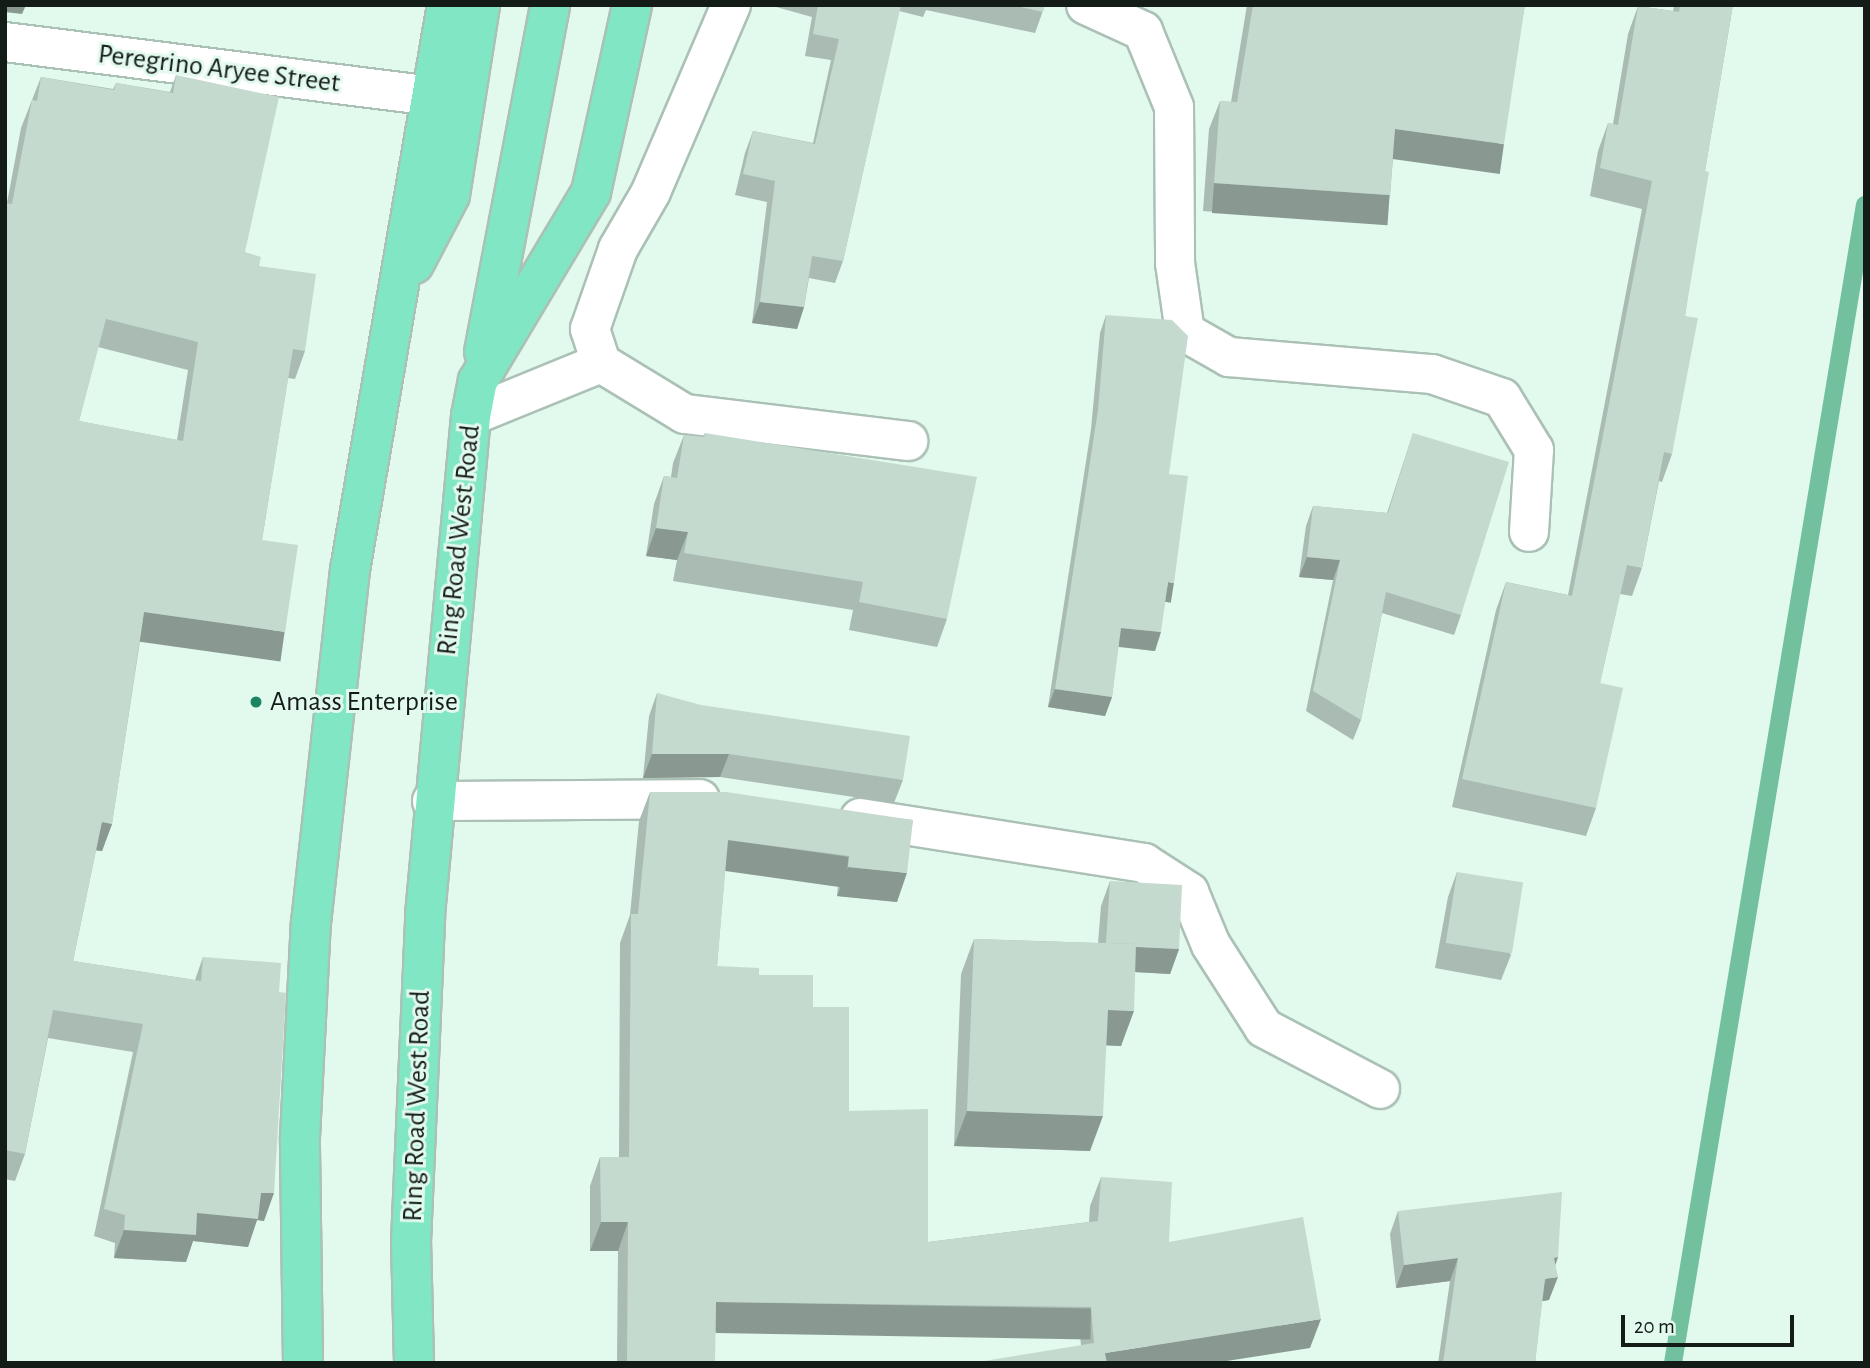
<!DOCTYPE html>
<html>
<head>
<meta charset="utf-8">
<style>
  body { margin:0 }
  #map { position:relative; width:1870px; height:1368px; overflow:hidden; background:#e2f9ee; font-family:"Alegreya Sans",sans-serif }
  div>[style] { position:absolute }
  .stream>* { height:18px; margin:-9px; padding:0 9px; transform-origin:9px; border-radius:9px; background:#73c09f }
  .roads { filter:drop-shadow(2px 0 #abc1b6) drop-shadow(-2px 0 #abc1b6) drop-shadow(0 2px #abc1b6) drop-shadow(0 -2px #abc1b6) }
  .minor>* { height:38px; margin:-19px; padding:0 19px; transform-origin:19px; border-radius:19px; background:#fff }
  .major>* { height:38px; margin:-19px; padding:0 19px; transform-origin:19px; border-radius:19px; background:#80e6c4 }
  .wall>* { inset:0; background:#a9bbb2 }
  .shaded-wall>* { inset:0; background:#899991; transform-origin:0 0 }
  .building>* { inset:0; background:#c4dacf; transform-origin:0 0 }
  .dots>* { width:19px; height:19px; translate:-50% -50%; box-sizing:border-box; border:4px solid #e2f9ee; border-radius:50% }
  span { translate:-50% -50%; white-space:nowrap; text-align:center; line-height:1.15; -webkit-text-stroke:6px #e2f9ee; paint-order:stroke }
  .street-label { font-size:28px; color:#141c18 }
  .poi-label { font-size:28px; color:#141c18 }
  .left { translate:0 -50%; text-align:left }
  .frame { position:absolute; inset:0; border:7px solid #141c18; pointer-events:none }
  .scale { position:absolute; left:1621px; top:1315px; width:173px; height:32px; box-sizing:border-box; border:4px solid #141c18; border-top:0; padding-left:9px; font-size:21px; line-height:24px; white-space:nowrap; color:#141c18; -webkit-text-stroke:5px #e2f9ee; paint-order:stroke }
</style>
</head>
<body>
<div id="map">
  <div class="stream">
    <i style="left:1673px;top:1363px;width:1174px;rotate:-80.59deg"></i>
  </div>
  <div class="roads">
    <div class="minor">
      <i style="left:731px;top:5px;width:203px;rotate:113.2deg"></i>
      <i style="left:651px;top:192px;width:66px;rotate:120.1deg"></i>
      <i style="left:618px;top:249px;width:85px;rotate:109.3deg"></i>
      <i style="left:590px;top:329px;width:36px;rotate:72deg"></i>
      <i style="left:601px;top:363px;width:98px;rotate:31.3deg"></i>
      <i style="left:685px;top:414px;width:225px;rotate:6.9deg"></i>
      <i style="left:1086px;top:5px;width:63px;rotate:24.5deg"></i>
      <i style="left:1143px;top:31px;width:82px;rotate:67.8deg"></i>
      <i style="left:1174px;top:107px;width:156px;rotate:89.6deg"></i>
      <i style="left:1175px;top:263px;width:70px;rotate:81.8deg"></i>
      <i style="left:1185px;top:332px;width:51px;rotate:29.6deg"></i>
      <i style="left:1229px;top:357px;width:204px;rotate:4.8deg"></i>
      <i style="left:1432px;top:374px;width:74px;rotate:18.9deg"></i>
      <i style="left:1502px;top:398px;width:61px;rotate:58.4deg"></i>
      <i style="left:1534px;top:450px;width:82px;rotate:93.5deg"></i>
      <i style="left:5px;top:42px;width:430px;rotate:7.2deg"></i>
      <i style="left:471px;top:416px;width:140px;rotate:-22.2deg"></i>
      <i style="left:432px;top:801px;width:268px;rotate:-0.4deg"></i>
      <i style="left:860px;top:818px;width:288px;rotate:9deg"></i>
      <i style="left:1144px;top:863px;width:54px;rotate:32.8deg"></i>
      <i style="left:1189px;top:892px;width:57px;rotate:67.5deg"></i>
      <i style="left:1211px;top:945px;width:98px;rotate:57.4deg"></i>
      <i style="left:1264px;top:1028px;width:131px;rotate:27.7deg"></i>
    </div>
    <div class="major">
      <i style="left:414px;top:264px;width:78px;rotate:-62.4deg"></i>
      <i style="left:450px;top:195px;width:192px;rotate:-81deg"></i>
      <i style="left:484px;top:352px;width:353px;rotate:-79.2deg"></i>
      <i style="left:303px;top:1363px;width:226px;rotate:-90.8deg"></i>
      <i style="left:300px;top:1137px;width:214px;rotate:-87.1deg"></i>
      <i style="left:311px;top:923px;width:355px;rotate:-83.7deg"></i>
      <i style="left:350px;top:570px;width:573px;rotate:-80.26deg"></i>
      <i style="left:414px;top:1363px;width:121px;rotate:-91.4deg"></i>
      <i style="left:411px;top:1242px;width:327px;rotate:-87.5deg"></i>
      <i style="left:425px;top:915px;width:501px;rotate:-84.73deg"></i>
      <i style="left:471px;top:416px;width:36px;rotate:-79deg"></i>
      <i style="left:478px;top:381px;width:220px;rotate:-59.1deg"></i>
      <i style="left:591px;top:192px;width:191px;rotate:-77.6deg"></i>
    </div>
  </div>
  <div class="wall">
    <i style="clip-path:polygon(769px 5px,1045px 5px,1035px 33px,926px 10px,923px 17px,899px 11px,843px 261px,835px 283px,809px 278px,804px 307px,797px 329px,752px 323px,767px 202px,735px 195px,745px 153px,753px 131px,813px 143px,831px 60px,805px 56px,812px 17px)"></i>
    <i style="clip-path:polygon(1247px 5px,1525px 5px,1494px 172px,1393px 158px,1390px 195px,1380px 224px,1203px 211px,1209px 129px,1220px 101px,1231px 102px)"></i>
    <i style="clip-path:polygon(1674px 5px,1733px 5px,1705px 171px,1685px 316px,1672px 454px,1662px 482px,1659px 481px,1642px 568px,1632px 596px,1620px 594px,1600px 683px,1596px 808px,1586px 836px,1452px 807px,1496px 610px,1506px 582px,1568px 595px,1642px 209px,1590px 196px,1598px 151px,1608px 123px,1613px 124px,1628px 34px,1638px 6px,1673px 11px)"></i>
    <i style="clip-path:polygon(evenodd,176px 75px,245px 252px,259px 266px,305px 351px,295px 379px,288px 378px,262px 540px,275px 660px,140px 641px,112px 824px,102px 851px,96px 850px,73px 961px,195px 980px,203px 957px,264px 1221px,257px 1220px,248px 1247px,193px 1241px,186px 1262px,114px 1258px,115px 1243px,94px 1236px,133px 1052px,48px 1038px,25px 1154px,15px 1181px,5px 1179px,5px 203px,7px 203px,21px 128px,41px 77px,113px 89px,116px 83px,170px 92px,176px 75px,98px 347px,188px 370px,177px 440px,79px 421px,98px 347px)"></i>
    <i style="clip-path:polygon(1106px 315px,1169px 474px,1167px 602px,1165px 602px,1155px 651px,1118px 647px,1112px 697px,1105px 716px,1048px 707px,1091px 429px,1100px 333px)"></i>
    <i style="clip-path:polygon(705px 433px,947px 619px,937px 647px,849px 630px,853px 610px,673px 581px,677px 560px,646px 556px,654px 504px,664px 476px,671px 477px,673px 463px,684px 435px,703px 437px)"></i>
    <i style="clip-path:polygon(1413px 433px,1461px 615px,1454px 635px,1382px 613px,1361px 720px,1353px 740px,1306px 711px,1333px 580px,1299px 577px,1306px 526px,1313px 506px,1387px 513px)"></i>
    <i style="clip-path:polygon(657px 693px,903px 780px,894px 803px,720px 777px,643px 778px,649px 716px)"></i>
    <i style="clip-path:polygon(650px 792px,913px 820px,897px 902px,837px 896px,838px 885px,725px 870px,717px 966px,759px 975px,813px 1007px,849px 1111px,928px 1242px,1089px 1222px,1090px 1206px,1101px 1177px,1169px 1242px,1310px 1348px,1081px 1345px,1080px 1336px,715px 1331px,715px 1363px,617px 1363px,618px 1251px,590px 1251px,590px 1186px,600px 1157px,619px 1157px,620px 943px,630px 915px,639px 821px)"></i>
    <i style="clip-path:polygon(1457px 872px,1511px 955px,1501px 980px,1435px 968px,1448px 897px)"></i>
    <i style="clip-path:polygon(1110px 881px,1179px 949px,1170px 974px,1135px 972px,1121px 1046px,1106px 1045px,1090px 1151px,954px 1146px,961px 974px,974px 939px,1098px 943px,1101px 906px)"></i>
    <i style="clip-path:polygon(1398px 1211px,1558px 1257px,1555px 1265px,1549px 1300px,1542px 1301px,1535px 1363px,1438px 1363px,1450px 1281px,1396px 1288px,1390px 1234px)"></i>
  </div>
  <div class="shaded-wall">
    <i style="clip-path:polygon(5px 5px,26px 5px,22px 14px,5px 12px)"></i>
    <i style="left:1395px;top:129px;width:110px;height:30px;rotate:8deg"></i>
    <i style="left:1214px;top:183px;width:176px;height:30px;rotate:4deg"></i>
    <i style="clip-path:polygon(760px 302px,804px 307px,797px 329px,752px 323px)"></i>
    <i style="clip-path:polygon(656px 528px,688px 532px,677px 560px,646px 556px)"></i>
    <i style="clip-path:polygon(1307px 557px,1340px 560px,1333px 580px,1299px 577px)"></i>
    <i style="left:1168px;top:582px;width:6px;height:20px;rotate:9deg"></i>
    <i style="left:144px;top:612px;width:142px;height:30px;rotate:8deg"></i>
    <i style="clip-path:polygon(1121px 628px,1161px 632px,1155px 651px,1114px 646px)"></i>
    <i style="clip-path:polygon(1055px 689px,1112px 697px,1105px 716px,1048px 707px)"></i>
    <i style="clip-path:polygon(652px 754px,729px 754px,720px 777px,643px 778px)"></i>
    <i style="clip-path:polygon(102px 822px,112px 824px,102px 851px,92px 850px)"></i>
    <i style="left:728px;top:840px;width:122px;height:31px;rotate:8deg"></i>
    <i style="clip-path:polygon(848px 867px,907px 873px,897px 902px,837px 896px)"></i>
    <i style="clip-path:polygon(1105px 945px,1179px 949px,1170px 974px,1096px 970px)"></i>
    <i style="clip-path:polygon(1108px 1010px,1134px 1011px,1121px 1046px,1095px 1045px)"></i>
    <i style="clip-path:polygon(967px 1111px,1103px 1116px,1090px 1151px,954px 1146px)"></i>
    <i style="clip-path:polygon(261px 1193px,274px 1193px,264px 1221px,257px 1220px,248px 1247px,193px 1241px,186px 1262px,114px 1258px,124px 1230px,197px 1213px)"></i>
    <i style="clip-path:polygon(601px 1222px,628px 1222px,618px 1251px,590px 1251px)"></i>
    <i style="clip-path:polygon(1558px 1257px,1551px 1278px,1558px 1277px,1549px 1300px,1537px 1302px,1554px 1258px)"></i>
    <i style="clip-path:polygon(1458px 1258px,1450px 1281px,1396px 1288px,1404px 1265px)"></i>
    <i style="left:716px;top:1302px;width:375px;height:31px;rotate:1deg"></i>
    <i style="clip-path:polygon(1321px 1319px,1310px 1348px,1214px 1363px,1101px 1363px,1105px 1353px)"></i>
  </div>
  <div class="building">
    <i style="clip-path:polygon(818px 5px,901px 5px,843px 261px,812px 256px,804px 307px,760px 302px,775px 181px,743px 174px,753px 131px,815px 144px,839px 39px,813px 34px)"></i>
    <i style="clip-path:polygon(1012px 5px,1045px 5px,1043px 12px)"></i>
    <i style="clip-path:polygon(1253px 5px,1525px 5px,1504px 144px,1395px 129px,1390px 195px,1214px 183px,1220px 101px,1237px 102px)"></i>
    <i style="clip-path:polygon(1680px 5px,1733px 5px,1705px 171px,1709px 172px,1685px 316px,1698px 318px,1672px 454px,1664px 452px,1642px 568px,1627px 565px,1600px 683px,1623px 688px,1596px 808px,1462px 779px,1506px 582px,1572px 596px,1652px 181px,1600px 168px,1608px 123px,1618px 125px,1638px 6px,1679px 12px)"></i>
    <i style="clip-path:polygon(evenodd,176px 75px,279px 97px,245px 252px,261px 257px,259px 266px,316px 274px,305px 351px,293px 349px,262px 540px,298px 545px,285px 632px,144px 612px,112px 824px,102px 822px,73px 961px,201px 981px,203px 957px,281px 963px,279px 992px,286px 993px,274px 1193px,261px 1193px,258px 1219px,197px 1213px,196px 1235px,124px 1230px,125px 1215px,104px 1209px,143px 1024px,53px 1010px,25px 1154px,5px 1150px,5px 203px,12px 204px,32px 100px,37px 101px,41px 77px,114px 90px,116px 83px,173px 93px,176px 75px,106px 319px,198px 342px,183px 441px,79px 421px,106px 319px)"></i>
    <i style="clip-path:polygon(1106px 315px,1172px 320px,1188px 336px,1169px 474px,1188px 476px,1174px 583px,1168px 582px,1161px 632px,1121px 628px,1112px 697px,1055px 689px,1098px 410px)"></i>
    <i style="clip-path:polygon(705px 433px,977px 477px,947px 619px,859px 602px,863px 582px,684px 553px,688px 532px,656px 528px,664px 476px,677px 478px,684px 435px,704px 437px)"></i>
    <i style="clip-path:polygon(1413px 433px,1509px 462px,1461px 615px,1386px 592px,1361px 720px,1313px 691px,1340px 560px,1307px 557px,1313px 506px,1388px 513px)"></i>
    <i style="clip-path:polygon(657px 693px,701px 705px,910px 736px,903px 780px,729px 754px,652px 754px)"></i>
    <i style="clip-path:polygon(650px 792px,726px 792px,913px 820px,907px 873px,848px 867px,849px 856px,728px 840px,717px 966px,759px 968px,759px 975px,813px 975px,813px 1007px,849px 1007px,849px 1111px,928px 1109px,928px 1242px,1098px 1221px,1101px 1177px,1172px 1182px,1169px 1242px,1303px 1217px,1321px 1319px,1105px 1353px,1107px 1363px,972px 1363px,1094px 1343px,1091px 1307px,716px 1302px,715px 1363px,627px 1363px,628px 1222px,601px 1222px,600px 1157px,629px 1157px,631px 914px,638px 914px)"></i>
    <i style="left:1457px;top:872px;width:67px;height:72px;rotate:9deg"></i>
    <i style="clip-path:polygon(1110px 881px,1182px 885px,1179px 949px,1136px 947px,1136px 944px,1106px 943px)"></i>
    <i style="clip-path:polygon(974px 939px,1136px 944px,1134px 1011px,1108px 1010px,1103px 1116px,967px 1111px)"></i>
    <i style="clip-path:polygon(1562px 1192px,1558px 1257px,1554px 1258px,1558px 1277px,1545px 1279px,1535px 1363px,1443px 1363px,1458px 1258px,1404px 1265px,1398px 1211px)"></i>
  </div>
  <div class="dots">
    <i style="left:256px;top:702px;background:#1b8561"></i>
  </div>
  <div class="street-label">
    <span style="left:219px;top:69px;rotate:7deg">Peregrino Aryee Street</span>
    <span style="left:459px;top:540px;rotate:-84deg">Ring Road West Road</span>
    <span style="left:417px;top:1106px;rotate:-88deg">Ring Road West Road</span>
  </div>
  <div class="poi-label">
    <span class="left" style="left:270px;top:702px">Amass Enterprise</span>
  </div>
  <div class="frame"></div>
  <div class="scale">20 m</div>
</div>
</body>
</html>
